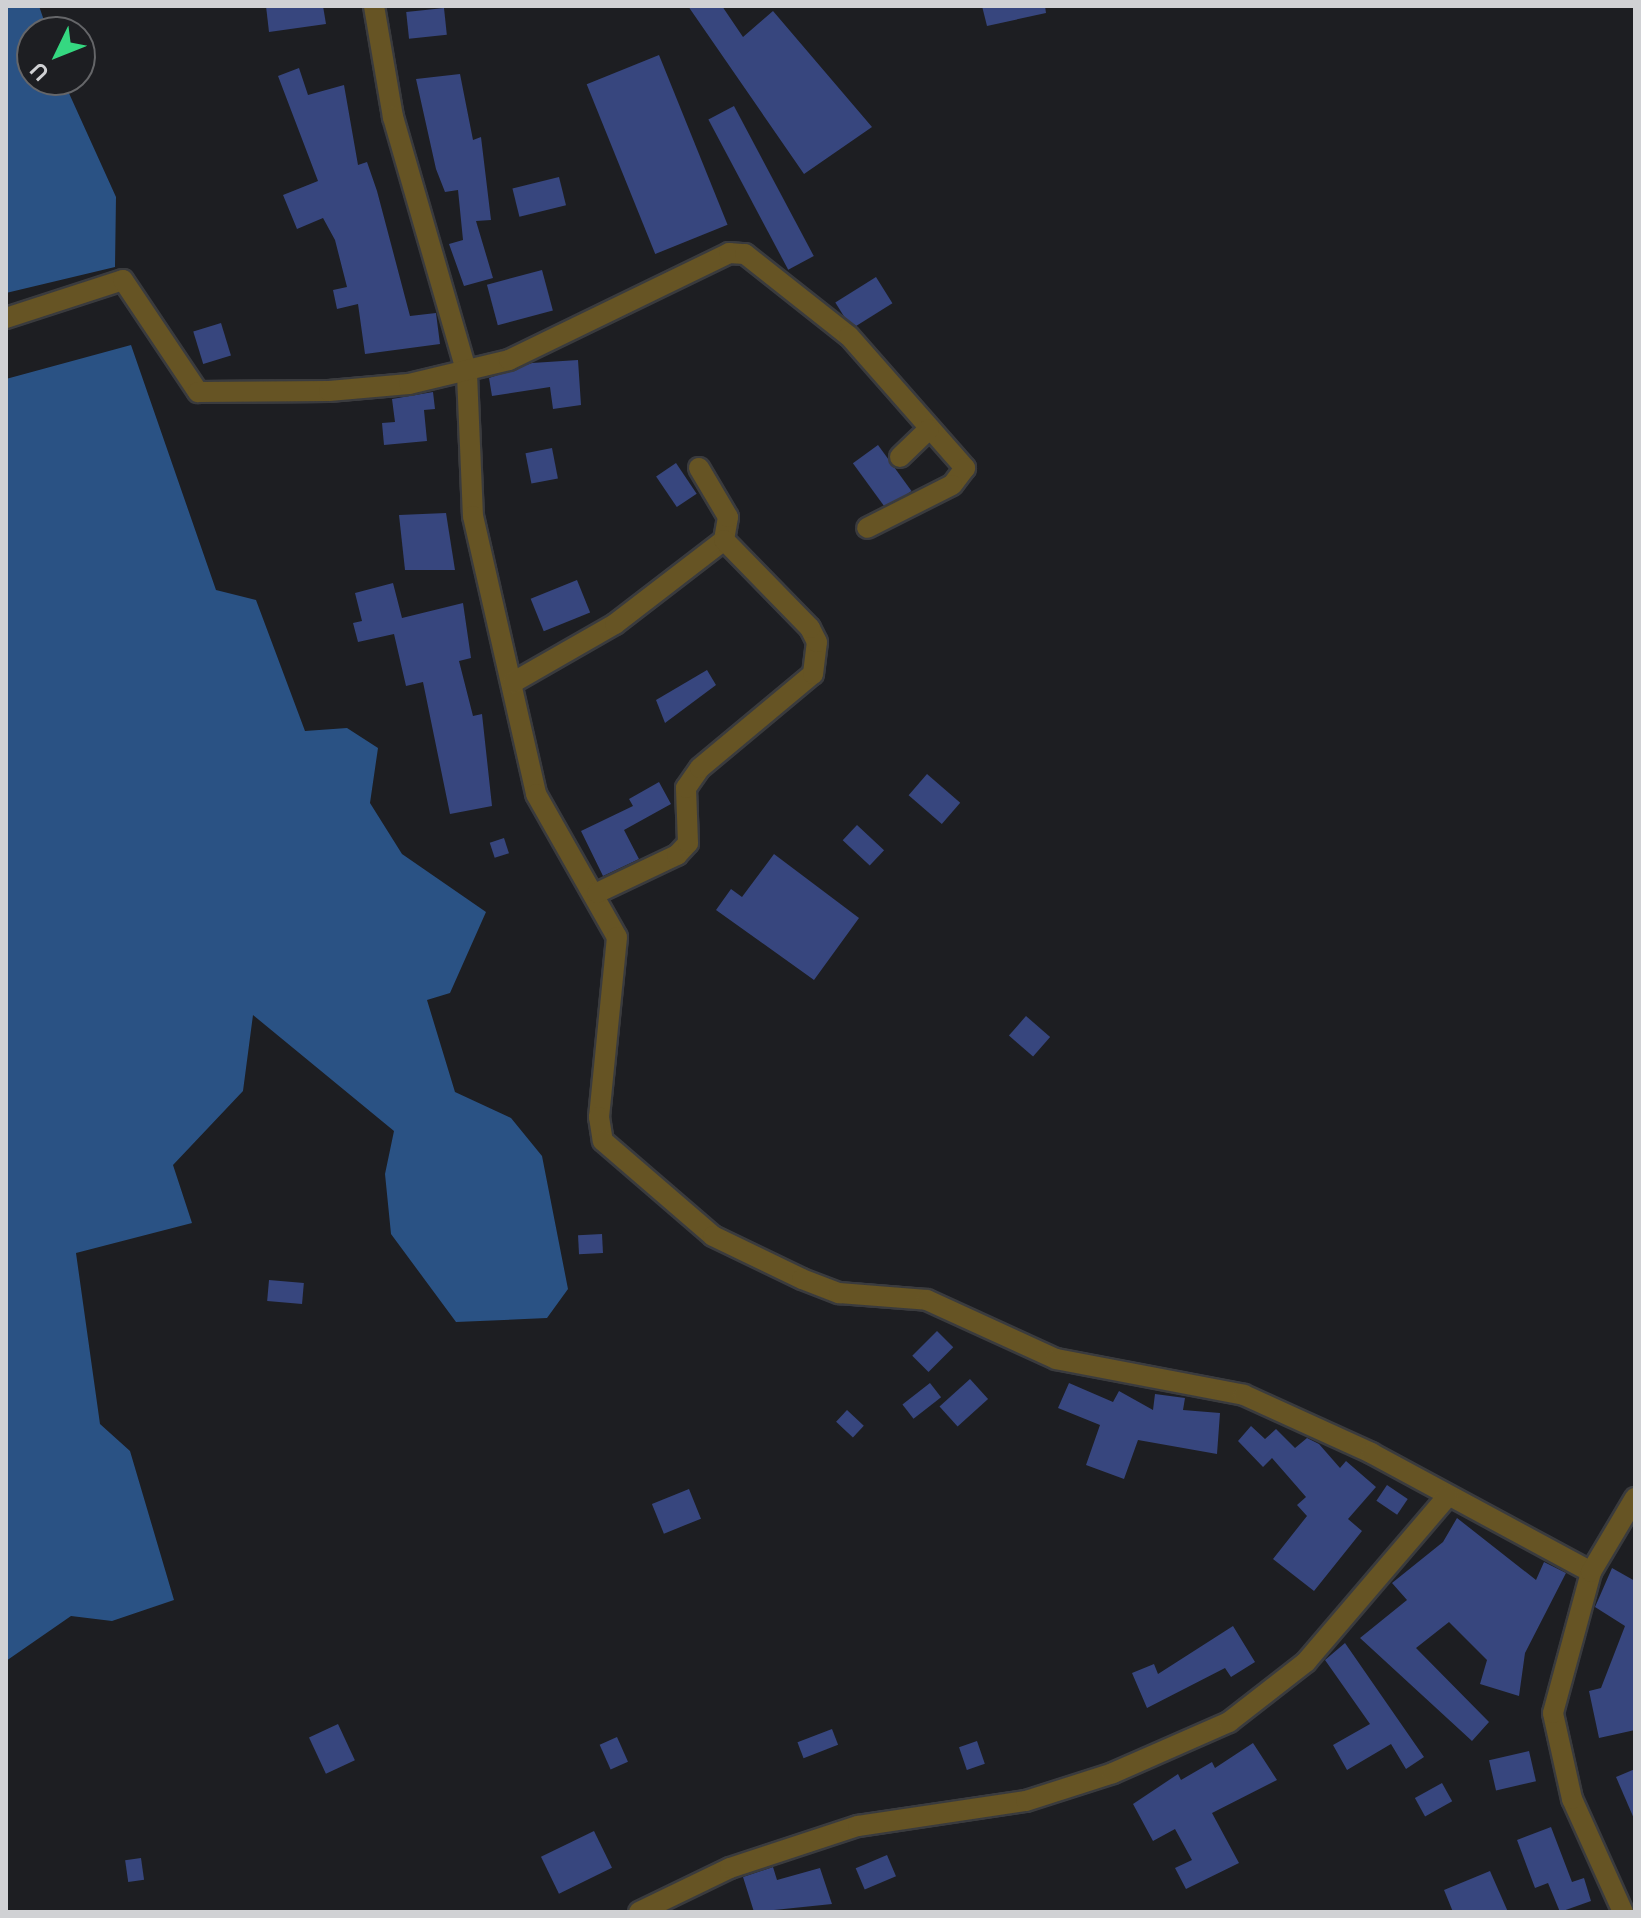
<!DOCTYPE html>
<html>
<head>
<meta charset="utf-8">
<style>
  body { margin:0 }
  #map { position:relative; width:1641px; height:1918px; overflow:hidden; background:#1d1e22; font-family:Figtree,sans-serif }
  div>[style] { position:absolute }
  .water>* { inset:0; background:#2a5284 }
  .building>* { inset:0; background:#37467e; transform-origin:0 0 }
  .roads { filter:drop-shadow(2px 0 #3a3b3e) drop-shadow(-2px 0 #3a3b3e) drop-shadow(0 2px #3a3b3e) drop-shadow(0 -2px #3a3b3e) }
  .minor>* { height:20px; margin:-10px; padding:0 10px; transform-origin:10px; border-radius:10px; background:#665424 }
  span { translate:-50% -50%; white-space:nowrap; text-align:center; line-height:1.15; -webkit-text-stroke:6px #1d1e22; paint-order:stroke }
  .frame { position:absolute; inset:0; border:8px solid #d0d1d4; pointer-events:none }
  .north { position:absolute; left:16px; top:16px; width:80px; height:80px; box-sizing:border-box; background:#1d1e22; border:2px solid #656669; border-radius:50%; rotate:227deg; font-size:22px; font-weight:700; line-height:32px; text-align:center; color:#d0d1d4 }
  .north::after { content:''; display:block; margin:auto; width:28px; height:36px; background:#35d881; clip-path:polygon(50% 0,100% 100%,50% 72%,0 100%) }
</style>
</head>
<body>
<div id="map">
  <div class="water">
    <i style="clip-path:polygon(6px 6px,39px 6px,48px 32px,32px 32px,32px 80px,63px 80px,116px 197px,115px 267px,6px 293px)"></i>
    <i style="clip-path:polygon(131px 345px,216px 590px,256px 600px,305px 731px,347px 728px,378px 748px,370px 803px,402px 854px,486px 912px,450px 993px,427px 1000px,455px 1092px,511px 1118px,542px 1156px,568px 1289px,547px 1318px,456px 1322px,391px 1234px,385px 1174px,394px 1131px,253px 1015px,243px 1091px,173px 1165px,192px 1223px,76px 1253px,100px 1424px,130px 1451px,174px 1600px,112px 1621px,71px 1616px,6px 1661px,6px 379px)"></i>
  </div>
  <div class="building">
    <i style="clip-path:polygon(266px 6px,323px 6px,326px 24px,269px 32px)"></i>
    <i style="clip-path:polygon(688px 6px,722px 6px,743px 37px,773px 11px,872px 127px,804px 174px)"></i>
    <i style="clip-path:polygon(982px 6px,1045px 6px,1046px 13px,987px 26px)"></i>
    <i style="left:444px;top:8px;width:27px;height:38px;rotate:84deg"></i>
    <i style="left:659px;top:55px;width:183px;height:78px;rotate:68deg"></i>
    <i style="clip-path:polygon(299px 68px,308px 95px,344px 85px,358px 165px,367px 162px,377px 191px,410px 316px,436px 313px,440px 344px,365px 354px,358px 304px,337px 309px,333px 290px,347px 287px,335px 240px,323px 218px,297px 229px,283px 195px,318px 181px,278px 76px)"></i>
    <i style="clip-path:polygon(460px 74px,473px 140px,481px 137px,491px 220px,476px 221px,493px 278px,464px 286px,449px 244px,463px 240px,458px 190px,445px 192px,436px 169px,416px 79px)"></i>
    <i style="left:734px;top:106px;width:170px;height:29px;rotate:62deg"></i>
    <i style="left:559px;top:177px;width:29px;height:48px;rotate:76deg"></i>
    <i style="left:542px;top:270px;width:42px;height:57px;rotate:75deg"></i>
    <i style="left:876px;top:277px;width:31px;height:48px;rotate:58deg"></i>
    <i style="left:221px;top:323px;width:34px;height:29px;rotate:73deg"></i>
    <i style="clip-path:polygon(578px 360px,581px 405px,553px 409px,550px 387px,492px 396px,489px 378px,532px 363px)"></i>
    <i style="clip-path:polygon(433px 392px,435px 409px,424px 410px,427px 441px,384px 445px,382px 423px,395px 422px,392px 399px)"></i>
    <i style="left:878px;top:445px;width:57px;height:31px;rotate:54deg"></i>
    <i style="left:552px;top:448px;width:31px;height:27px;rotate:79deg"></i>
    <i style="left:676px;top:463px;width:37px;height:24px;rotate:56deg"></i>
    <i style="clip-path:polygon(446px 513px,455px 570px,405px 570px,399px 515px)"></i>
    <i style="left:577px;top:580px;width:35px;height:50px;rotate:68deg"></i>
    <i style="clip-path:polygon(393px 583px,402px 618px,463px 603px,471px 658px,459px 661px,473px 716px,482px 714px,492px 806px,450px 814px,423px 682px,406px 686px,394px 634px,358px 642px,353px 623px,362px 621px,355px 593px)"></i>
    <i style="clip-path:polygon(707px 670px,716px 685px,665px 723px,656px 700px)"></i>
    <i style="left:927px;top:774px;width:44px;height:28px;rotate:41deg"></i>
    <i style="clip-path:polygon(659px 782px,671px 804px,624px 830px,639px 859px,603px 876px,581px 831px,633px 806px,629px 799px)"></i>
    <i style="left:857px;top:825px;width:37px;height:21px;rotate:43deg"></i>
    <i style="left:504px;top:838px;width:16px;height:15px;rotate:72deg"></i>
    <i style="clip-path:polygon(774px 854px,859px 918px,814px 980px,716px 910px,731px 889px,742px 897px)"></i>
    <i style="left:1026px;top:1016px;width:32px;height:26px;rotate:41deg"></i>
    <i style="left:602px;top:1234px;width:19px;height:24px;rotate:87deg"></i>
    <i style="left:269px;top:1280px;width:35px;height:21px;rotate:5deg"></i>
    <i style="left:937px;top:1331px;width:23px;height:35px;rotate:45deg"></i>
    <i style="left:970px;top:1379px;width:27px;height:41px;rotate:48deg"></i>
    <i style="left:930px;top:1383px;width:18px;height:35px;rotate:52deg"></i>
    <i style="clip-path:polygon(1069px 1383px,1113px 1402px,1119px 1391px,1153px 1410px,1155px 1394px,1185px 1398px,1183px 1410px,1220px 1413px,1217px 1454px,1138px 1440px,1124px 1479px,1086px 1465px,1100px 1425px,1058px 1408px)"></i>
    <i style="left:847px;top:1410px;width:23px;height:16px;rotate:43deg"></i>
    <i style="clip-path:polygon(1251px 1426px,1265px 1439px,1276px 1429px,1295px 1448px,1307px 1438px,1319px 1444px,1340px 1468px,1346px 1461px,1376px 1487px,1348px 1519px,1362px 1531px,1314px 1591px,1273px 1559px,1307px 1516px,1297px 1505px,1306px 1497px,1272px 1458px,1263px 1467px,1238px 1441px)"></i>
    <i style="left:1387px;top:1485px;width:25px;height:19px;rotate:34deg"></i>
    <i style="left:689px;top:1489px;width:32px;height:40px;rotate:68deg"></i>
    <i style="clip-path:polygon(1457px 1518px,1536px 1580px,1544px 1562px,1566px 1573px,1525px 1653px,1519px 1696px,1480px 1684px,1487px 1660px,1449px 1622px,1416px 1648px,1489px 1722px,1472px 1741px,1360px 1638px,1407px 1600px,1392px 1583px,1443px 1542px)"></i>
    <i style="clip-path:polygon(1612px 1568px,1635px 1581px,1635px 1730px,1599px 1738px,1589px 1691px,1601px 1688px,1625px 1626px,1595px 1607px)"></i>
    <i style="clip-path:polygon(1233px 1626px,1255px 1662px,1231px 1677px,1225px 1668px,1147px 1708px,1132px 1673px,1154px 1664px,1158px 1674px)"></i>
    <i style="clip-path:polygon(1345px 1643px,1424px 1757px,1406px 1769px,1391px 1744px,1347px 1770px,1333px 1745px,1370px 1724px,1325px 1660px)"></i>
    <i style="left:338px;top:1724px;width:40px;height:32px;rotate:65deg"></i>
    <i style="left:832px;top:1729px;width:17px;height:37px;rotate:69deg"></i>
    <i style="left:617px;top:1737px;width:27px;height:19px;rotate:66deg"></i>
    <i style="left:977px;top:1741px;width:24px;height:19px;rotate:71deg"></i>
    <i style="clip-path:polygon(1253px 1743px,1277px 1780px,1212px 1813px,1239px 1863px,1186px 1889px,1175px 1868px,1192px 1860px,1175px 1829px,1153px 1841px,1133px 1804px,1178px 1774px,1181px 1780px,1212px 1762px,1215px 1768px)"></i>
    <i style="left:1529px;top:1751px;width:31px;height:41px;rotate:77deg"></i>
    <i style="clip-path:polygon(1635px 1769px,1635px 1821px,1616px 1777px)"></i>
    <i style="left:1442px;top:1783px;width:21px;height:31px;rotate:61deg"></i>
    <i style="clip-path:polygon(1551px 1827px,1572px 1882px,1584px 1878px,1591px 1901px,1560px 1912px,1548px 1883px,1535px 1888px,1517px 1840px)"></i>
    <i style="left:594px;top:1831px;width:41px;height:59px;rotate:64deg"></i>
    <i style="left:887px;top:1855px;width:23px;height:34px;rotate:67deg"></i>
    <i style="left:141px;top:1858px;width:22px;height:16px;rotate:82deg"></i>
    <i style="clip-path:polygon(773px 1867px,777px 1880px,820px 1868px,832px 1904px,754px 1912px,743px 1877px)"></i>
    <i style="clip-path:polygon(1490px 1871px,1508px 1912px,1453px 1912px,1444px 1890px)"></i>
  </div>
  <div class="roads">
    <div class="minor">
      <i style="left:374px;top:6px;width:113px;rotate:80.3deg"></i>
      <i style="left:393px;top:117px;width:267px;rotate:73.9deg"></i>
      <i style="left:467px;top:374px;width:142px;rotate:87.6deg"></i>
      <i style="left:473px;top:516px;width:285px;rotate:77.2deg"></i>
      <i style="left:536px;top:794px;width:164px;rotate:60.5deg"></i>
      <i style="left:617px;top:937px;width:181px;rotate:95.7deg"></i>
      <i style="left:599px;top:1117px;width:24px;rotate:81deg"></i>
      <i style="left:603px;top:1141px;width:145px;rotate:40.8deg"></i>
      <i style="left:713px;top:1236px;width:99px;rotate:25.8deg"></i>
      <i style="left:802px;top:1279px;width:40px;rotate:21deg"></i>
      <i style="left:839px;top:1293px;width:88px;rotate:4.5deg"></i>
      <i style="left:927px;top:1300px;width:142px;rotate:24.6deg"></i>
      <i style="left:1056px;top:1359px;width:191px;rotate:10.8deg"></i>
      <i style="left:1244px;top:1395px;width:140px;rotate:24.5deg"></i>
      <i style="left:1371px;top:1453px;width:250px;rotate:28.4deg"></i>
      <i style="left:6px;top:318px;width:123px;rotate:-18deg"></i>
      <i style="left:123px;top:280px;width:135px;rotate:56.2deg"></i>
      <i style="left:198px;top:392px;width:131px;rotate:-0.4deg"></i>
      <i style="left:329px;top:391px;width:80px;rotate:-5deg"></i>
      <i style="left:409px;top:384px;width:103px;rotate:-13.5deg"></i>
      <i style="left:509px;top:360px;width:245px;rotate:-25.9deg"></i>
      <i style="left:729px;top:253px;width:16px;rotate:4deg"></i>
      <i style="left:745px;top:254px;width:132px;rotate:38.3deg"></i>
      <i style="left:849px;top:336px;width:176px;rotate:48.7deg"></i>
      <i style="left:965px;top:468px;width:21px;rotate:127deg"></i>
      <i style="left:952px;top:485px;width:95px;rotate:153.2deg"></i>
      <i style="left:900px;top:457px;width:40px;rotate:-44deg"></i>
      <i style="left:512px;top:683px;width:119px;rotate:-29.8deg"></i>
      <i style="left:615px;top:624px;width:138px;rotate:-37.6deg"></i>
      <i style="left:724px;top:540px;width:23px;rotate:-80deg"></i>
      <i style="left:728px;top:517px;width:57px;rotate:-120.6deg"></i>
      <i style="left:597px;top:893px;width:89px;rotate:-25.4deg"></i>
      <i style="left:677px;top:855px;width:16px;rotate:-47deg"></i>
      <i style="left:688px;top:843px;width:55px;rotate:-92.1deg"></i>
      <i style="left:686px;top:788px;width:24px;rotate:-55deg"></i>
      <i style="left:700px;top:768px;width:147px;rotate:-39.8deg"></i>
      <i style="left:813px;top:674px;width:32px;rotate:-83deg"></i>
      <i style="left:817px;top:642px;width:16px;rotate:-117deg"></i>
      <i style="left:810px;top:628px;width:123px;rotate:-134.3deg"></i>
      <i style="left:639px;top:1912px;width:101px;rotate:-25.8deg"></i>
      <i style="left:730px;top:1868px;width:135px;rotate:-18.2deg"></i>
      <i style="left:858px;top:1826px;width:170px;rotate:-8.5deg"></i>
      <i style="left:1026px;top:1801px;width:91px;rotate:-17.8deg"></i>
      <i style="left:1113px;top:1773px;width:127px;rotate:-23.7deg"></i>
      <i style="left:1229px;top:1722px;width:98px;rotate:-37.9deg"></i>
      <i style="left:1306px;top:1662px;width:217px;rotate:-49.5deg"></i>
      <i style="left:1623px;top:1912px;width:124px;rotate:-114.3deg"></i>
      <i style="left:1572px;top:1799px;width:88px;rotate:-102.5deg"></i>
      <i style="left:1553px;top:1713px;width:146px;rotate:-74.9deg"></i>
      <i style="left:1591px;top:1572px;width:86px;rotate:-59.3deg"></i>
    </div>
  </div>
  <div class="frame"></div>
  <div class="north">U</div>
</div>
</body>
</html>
